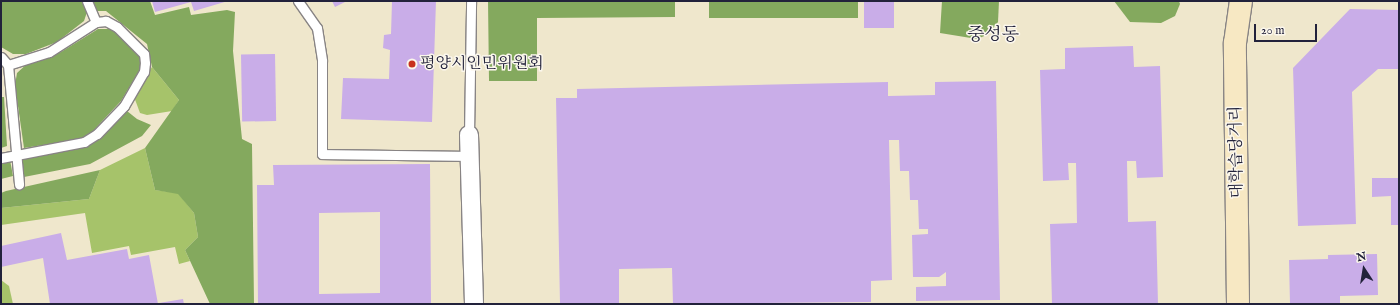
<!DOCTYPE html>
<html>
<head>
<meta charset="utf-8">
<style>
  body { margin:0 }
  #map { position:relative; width:1400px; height:305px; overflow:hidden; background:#efe7cc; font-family:"IM FELL English","Noto Serif KR",serif }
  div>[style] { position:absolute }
  .green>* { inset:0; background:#a6c36a }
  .forest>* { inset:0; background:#84a95e; transform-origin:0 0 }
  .building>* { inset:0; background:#c9ade8; transform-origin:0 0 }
  .roads { filter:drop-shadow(1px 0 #888484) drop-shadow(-1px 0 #888484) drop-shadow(0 1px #888484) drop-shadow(0 -1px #888484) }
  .service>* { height:9px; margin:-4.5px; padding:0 4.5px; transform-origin:4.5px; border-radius:4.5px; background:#fff }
  .minor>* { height:18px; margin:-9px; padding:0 9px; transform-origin:9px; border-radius:9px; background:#fff }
  .secondary>* { height:22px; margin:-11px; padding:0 11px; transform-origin:11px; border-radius:11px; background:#f7e8c3 }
  .dots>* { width:11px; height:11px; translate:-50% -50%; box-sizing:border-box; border:2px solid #fbf7ec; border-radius:50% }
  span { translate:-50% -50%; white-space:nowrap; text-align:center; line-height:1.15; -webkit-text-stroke:3px #fbf7ec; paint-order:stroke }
  .poi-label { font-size:16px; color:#22223b }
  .left { translate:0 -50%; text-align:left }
  .street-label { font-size:16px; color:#22223b }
  .quarter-label { font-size:18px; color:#22223b }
  .frame { position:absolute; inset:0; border:2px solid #22223b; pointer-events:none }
  .north { position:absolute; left:1344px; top:249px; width:40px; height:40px; -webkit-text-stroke:3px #fbf7ec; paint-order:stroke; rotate:348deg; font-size:11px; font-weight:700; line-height:16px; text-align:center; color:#22223b }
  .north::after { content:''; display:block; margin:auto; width:14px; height:18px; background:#22223b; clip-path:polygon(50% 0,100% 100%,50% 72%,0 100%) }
  .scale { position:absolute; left:1254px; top:24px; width:63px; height:18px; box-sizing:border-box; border:2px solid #22223b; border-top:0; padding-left:5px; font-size:12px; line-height:14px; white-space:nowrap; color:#22223b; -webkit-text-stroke:3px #fbf7ec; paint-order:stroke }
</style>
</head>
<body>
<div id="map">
  <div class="green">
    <i style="clip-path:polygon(152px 67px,179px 100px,172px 111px,147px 115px,140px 113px,133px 94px)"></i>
    <i style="clip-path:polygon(145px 148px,155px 190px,178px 193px,194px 213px,198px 237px,185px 250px,190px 261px,179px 264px,175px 247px,131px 255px,129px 246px,92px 253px,85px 213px,1px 225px,1px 208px,89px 199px,100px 170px)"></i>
    <i style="clip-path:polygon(1px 280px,9px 286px,13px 304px,1px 304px)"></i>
  </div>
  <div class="forest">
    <i style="clip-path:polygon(1px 1px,82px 1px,87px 12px,84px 21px,57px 42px,26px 54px,13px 54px,1px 47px)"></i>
    <i style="clip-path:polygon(92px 1px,150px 1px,155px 15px,189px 7px,191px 15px,227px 10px,235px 12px,233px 51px,242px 139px,252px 144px,254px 304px,210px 304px,185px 250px,198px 237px,194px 213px,178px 194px,155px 190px,145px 148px,179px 100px,152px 67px,147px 44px,106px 11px,97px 11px)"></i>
    <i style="clip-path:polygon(488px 1px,675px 1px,675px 17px,537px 18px,537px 81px,489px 81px)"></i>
    <i style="left:709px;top:1px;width:149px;height:17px"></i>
    <i style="clip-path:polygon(942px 1px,999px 1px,998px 22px,989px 34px,977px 39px,940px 33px)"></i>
    <i style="clip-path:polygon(1114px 1px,1179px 1px,1180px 4px,1175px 16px,1161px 23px,1130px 22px)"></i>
    <i style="clip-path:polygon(98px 29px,113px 29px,141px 56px,142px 66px,121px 101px,92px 132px,80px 139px,24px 148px,15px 85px,17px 73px,29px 62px,61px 52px)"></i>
    <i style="clip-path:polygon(1px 97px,4px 97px,7px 146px,1px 148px)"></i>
    <i style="clip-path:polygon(127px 111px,137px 119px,151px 125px,142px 136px,90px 164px,24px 177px,22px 159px,85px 145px,103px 136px)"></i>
    <i style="clip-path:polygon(10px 160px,13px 176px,1px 179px,1px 161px)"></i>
    <i style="clip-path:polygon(100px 170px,89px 199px,1px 208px,1px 193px,6px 191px)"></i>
  </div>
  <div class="building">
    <i style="clip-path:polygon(152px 1px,228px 1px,194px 11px,191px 2px,155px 12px)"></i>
    <i style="clip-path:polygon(332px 1px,347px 1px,335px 7px)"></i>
    <i style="clip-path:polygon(392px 1px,436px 1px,432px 122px,341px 119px,343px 78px,389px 79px,390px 50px,383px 48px,384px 35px,391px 34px)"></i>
    <i style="left:864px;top:1px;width:30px;height:27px"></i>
    <i style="clip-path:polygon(1350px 9px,1399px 10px,1399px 69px,1378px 69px,1352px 92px,1356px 224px,1298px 226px,1293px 68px)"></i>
    <i style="clip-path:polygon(1133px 46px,1134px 67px,1160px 66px,1163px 177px,1137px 178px,1136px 161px,1127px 161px,1128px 222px,1156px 221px,1158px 304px,1052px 304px,1050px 224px,1077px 223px,1076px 163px,1068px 163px,1069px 180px,1043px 181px,1040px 70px,1065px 69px,1065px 48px)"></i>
    <i style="left:275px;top:54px;width:67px;height:34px;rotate:89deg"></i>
    <i style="clip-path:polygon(996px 81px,1000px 300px,916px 301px,916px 287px,946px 286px,946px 272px,939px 277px,913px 277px,912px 235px,928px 234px,928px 229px,919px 229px,918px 200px,910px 200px,909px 171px,900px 171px,899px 140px,889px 140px,892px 280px,871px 281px,871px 302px,673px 304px,672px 268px,619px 269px,619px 304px,560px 304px,556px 98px,577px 98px,577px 89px,888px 82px,888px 96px,935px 95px,935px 82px)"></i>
    <i style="clip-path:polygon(evenodd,430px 164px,431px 304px,258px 304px,257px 185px,274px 185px,273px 165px,430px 164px,380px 212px,380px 293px,319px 294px,319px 213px,380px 212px)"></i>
    <i style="clip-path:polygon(1372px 178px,1399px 178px,1399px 225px,1391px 225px,1391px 196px,1372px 197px)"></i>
    <i style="clip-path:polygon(61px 233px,67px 260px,127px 249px,129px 259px,149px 255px,158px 304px,50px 304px,43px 258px,1px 267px,1px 246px)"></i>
    <i style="clip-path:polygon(1377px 254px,1378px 295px,1340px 296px,1340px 304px,1290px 304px,1289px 260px,1328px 259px,1328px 255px)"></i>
    <i style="clip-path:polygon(183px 299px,184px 304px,159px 304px,159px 303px)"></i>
  </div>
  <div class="roads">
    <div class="service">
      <i style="left:87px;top:1px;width:23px;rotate:67deg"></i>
      <i style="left:298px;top:1px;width:33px;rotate:55deg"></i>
      <i style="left:317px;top:28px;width:33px;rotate:81deg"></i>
      <i style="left:322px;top:61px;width:93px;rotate:90deg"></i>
      <i style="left:322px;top:154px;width:147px;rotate:0.8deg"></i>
      <i style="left:1px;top:57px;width:11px;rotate:49deg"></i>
      <i style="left:8px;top:65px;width:120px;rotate:84.7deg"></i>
      <i style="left:469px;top:135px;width:134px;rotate:-89.1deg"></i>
      <i style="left:1px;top:158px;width:85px;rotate:-10.9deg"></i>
      <i style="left:84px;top:142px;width:15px;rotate:-32deg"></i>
      <i style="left:97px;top:134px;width:39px;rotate:-46deg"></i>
      <i style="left:124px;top:106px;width:39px;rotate:-60deg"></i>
      <i style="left:144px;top:72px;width:9px;rotate:-84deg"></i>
      <i style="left:145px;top:63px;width:9px;rotate:-96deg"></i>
      <i style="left:144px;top:54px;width:38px;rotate:-135deg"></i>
      <i style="left:117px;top:27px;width:13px;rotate:-151deg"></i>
      <i style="left:106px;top:21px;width:10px;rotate:174deg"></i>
      <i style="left:96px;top:22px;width:56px;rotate:147.4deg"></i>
      <i style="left:49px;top:52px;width:43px;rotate:162.4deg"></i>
    </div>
    <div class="minor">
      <i style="left:469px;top:135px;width:169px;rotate:88.3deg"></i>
    </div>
    <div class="secondary">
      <i style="left:1238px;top:304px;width:261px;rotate:-90.7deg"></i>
      <i style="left:1235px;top:43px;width:42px;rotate:-81.9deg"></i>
    </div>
  </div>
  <div class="dots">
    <i style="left:412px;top:64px;background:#c8321e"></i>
  </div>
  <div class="poi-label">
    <span class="left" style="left:420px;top:64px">평양시인민위원회</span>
  </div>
  <div class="street-label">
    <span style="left:1237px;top:152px;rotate:-91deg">대학습당거리</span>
  </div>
  <div class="quarter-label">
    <span style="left:993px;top:36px">중성동</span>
  </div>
  <div class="frame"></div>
  <div class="north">N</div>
  <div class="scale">20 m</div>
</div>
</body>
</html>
